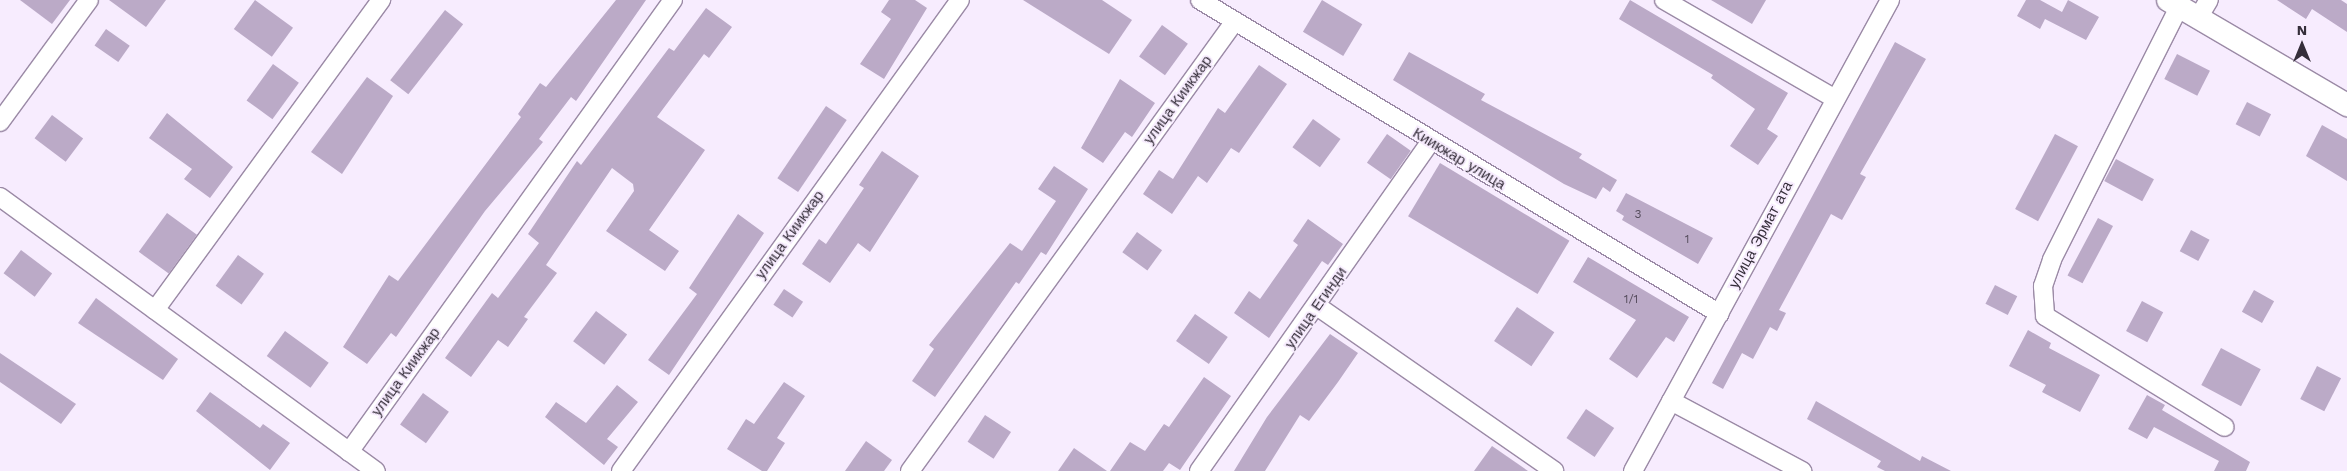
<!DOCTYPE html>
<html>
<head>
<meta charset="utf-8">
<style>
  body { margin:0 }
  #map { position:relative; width:2347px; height:471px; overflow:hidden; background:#f7ecfe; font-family:"Work Sans",sans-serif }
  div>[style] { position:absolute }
  .building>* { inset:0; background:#bbaac7; transform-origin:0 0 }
  .roads { filter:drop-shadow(1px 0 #9b8aa6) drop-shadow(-1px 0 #9b8aa6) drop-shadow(0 1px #9b8aa6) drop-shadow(0 -1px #9b8aa6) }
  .minor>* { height:18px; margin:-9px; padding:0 9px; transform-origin:9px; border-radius:9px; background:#fff }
  .tertiary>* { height:22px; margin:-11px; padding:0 11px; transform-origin:11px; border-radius:11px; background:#fff }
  span { translate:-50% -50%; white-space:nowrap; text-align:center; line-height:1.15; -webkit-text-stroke:4px #f7ecfe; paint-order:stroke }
  .number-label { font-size:12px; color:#564d5d }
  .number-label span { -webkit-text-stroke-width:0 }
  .street-label { font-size:15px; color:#352e3a }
  .north { position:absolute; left:2277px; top:20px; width:50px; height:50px; -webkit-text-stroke:4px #f7ecfe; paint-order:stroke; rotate:0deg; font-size:14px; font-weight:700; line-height:20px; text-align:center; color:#352e3a }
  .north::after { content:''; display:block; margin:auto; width:18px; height:22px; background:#352e3a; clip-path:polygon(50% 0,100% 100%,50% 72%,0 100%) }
</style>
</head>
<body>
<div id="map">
  <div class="building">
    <i style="clip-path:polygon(20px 0,70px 0,52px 24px)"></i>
    <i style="clip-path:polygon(109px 0,166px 0,146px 27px)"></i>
    <i style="left:255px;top:0;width:47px;height:36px;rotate:36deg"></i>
    <i style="clip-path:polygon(616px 0,646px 0,576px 101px,571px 97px,539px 139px,543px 142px,485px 211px,396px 337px,391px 333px,367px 364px,343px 347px,389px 275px,398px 281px,521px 117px,518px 114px,540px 83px,546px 87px)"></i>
    <i style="clip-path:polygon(889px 0,915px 0,927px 8px,884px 79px,860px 64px,891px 19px,881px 12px)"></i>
    <i style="clip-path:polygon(1023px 0,1102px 0,1132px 20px,1109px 54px)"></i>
    <i style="left:1322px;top:0;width:47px;height:37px;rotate:31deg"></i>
    <i style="clip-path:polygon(1630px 0,1788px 93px,1767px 129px,1778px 136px,1758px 165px,1730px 146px,1755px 109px,1711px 78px,1713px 75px,1619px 19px)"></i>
    <i style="clip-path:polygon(1711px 0,1766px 0,1752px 24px)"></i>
    <i style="clip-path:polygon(2026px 0,2040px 0,2062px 12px,2068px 0,2099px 17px,2086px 40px,2045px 19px,2040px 29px,2017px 16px)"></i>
    <i style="clip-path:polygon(2277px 0,2341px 0,2347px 4px,2347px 32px,2312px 9px,2306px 19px)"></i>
    <i style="clip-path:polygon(706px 8px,732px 27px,709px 58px,704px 54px,657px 117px,705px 150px,649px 230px,679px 251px,665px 271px,606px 231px,634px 191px,633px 184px,612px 168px,546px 265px,557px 273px,524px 317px,528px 319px,508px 347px,498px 340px,471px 377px,445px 358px,492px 293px,498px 298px,539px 243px,528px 234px,577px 161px,581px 165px,669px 48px,674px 51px)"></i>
    <i style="left:445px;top:10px;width:23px;height:89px;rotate:38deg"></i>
    <i style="left:1162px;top:25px;width:32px;height:39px;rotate:36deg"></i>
    <i style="left:106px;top:29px;width:29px;height:20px;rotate:35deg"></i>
    <i style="clip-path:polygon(1895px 42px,1926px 59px,1860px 174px,1866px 177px,1842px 220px,1831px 214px,1779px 310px,1786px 313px,1777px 331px,1770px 327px,1753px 359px,1742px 353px,1723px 389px,1712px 383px)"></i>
    <i style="clip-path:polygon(1409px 52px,1485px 94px,1481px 100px,1582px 154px,1579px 158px,1617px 180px,1610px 192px,1603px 187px,1596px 199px,1564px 184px,1393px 80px)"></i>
    <i style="left:2177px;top:54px;width:37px;height:28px;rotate:27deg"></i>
    <i style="left:273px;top:64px;width:32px;height:45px;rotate:36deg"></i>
    <i style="clip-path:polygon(1259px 65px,1287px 84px,1239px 153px,1231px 148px,1207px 183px,1198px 176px,1172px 214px,1143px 194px,1159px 170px,1173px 179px,1218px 108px,1225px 113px)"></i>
    <i style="clip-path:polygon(367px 77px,393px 96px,342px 174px,311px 152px)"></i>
    <i style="clip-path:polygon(1120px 79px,1155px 103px,1132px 137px,1125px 132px,1103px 163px,1081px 148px)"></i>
    <i style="left:2247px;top:102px;width:27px;height:25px;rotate:27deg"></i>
    <i style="left:826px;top:106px;width:25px;height:87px;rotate:34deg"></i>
    <i style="clip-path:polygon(167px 113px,233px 167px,210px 198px,184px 179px,192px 169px,149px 138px)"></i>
    <i style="left:52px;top:115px;width:39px;height:29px;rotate:37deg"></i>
    <i style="left:1313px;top:119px;width:34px;height:35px;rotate:36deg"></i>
    <i style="clip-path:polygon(2322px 125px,2347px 139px,2347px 181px,2306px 156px)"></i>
    <i style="left:1387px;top:134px;width:29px;height:35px;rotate:35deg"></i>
    <i style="left:2055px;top:134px;width:26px;height:85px;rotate:28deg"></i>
    <i style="clip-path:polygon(882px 151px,919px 176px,870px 252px,858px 243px,830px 283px,802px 264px,819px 239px,826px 244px,864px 188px,859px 185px)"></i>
    <i style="left:2116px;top:159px;width:43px;height:25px;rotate:28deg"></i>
    <i style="left:1440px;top:163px;width:151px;height:62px;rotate:31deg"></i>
    <i style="clip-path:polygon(1054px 166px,1088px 189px,1046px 255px,1041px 252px,1019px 284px,1016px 282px,935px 397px,912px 381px,934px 349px,929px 345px,1010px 243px,1022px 251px,1056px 201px,1038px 189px)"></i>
    <i style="clip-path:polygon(1626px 193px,1713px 238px,1698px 264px,1622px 220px,1624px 216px,1616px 211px)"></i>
    <i style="left:167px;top:213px;width:37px;height:48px;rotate:36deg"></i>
    <i style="clip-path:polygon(738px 214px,764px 233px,669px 375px,648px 360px,697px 294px,689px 288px)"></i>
    <i style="left:2098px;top:218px;width:17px;height:65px;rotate:28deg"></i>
    <i style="clip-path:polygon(1308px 219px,1343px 244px,1328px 265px,1322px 261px,1269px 338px,1234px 313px,1249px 291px,1260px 299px,1298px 245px,1293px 241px)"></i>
    <i style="left:2191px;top:230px;width:21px;height:24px;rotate:28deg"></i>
    <i style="left:1137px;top:232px;width:31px;height:25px;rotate:36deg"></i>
    <i style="left:21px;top:250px;width:39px;height:29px;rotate:37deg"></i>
    <i style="left:238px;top:255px;width:32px;height:38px;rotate:36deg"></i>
    <i style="clip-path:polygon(1588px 257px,1689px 317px,1674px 342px,1666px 337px,1637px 378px,1609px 359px,1636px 320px,1573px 282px)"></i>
    <i style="left:1995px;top:285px;width:25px;height:21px;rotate:27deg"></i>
    <i style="left:784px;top:289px;width:23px;height:19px;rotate:34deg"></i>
    <i style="left:2254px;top:290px;width:23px;height:25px;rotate:29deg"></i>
    <i style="clip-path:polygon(96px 298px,178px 359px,163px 380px,78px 323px)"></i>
    <i style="left:2142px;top:301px;width:24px;height:34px;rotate:28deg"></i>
    <i style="left:1517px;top:307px;width:45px;height:41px;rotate:34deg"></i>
    <i style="left:596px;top:311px;width:39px;height:38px;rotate:37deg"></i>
    <i style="left:1195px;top:314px;width:40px;height:33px;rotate:35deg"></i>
    <i style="clip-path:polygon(2028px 330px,2051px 343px,2049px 348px,2100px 375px,2080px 412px,2042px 392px,2046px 385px,2009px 366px)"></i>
    <i style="left:285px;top:331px;width:54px;height:31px;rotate:36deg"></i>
    <i style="clip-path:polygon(1330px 334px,1358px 353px,1338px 382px,1309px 421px,1300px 415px,1265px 471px,1234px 471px,1267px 417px)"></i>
    <i style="left:2221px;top:348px;width:45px;height:42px;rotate:28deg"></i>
    <i style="clip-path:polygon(0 353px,76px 404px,61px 424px,0 382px)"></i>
    <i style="left:2317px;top:366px;width:27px;height:37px;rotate:27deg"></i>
    <i style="clip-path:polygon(1204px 377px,1231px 396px,1180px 470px,1169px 463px,1163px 471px,1110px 471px,1130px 442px,1145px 451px,1164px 424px,1169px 427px)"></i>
    <i style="clip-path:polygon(784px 382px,805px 396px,777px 438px,785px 443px,767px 471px,762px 471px,727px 449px,746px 419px,754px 424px)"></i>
    <i style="clip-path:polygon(617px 385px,638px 402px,607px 439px,618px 447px,604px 465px,545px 417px,556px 402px,586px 423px)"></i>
    <i style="clip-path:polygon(210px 392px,260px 428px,263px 424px,290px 443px,270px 470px,196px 411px)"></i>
    <i style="left:423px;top:393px;width:32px;height:39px;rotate:36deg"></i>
    <i style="clip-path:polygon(2147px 395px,2165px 405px,2162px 410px,2250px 462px,2246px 471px,2214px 471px,2219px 461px,2154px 427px,2147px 439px,2128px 429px)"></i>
    <i style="clip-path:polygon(1816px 401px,1920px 461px,1922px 456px,1951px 471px,1885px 471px,1877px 467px,1881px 461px,1807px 419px)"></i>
    <i style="left:1586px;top:409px;width:34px;height:35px;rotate:34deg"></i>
    <i style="left:985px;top:415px;width:31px;height:32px;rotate:33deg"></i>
    <i style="clip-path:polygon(866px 441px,892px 460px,884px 471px,845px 471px)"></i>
    <i style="clip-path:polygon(1492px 446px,1528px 471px,1474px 471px)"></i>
    <i style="clip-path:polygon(1074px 448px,1107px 471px,1058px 471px)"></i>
  </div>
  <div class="roads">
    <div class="minor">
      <i style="left:1200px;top:0;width:607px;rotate:31.13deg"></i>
      <i style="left:1664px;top:0;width:196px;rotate:30deg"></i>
      <i style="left:2179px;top:7px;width:283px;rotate:116.7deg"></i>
      <i style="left:2052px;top:260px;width:28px;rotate:109deg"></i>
      <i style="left:2043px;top:286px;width:30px;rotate:86deg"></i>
      <i style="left:2045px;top:316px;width:211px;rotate:31.7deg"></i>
      <i style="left:2198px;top:18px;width:21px;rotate:-59deg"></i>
      <i style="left:0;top:122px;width:151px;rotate:-53.9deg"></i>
      <i style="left:0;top:197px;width:465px;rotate:36.1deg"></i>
      <i style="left:1317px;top:306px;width:289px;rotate:34.8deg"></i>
      <i style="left:155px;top:310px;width:384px;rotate:-53.9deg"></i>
      <i style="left:1671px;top:401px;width:149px;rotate:28.1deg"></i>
      <i style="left:349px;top:452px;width:556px;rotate:-54.37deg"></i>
      <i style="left:621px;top:471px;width:580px;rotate:-54.26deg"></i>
      <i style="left:910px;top:471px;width:555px;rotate:-54.16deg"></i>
      <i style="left:1199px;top:471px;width:402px;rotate:-54.9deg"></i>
      <i style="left:1633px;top:471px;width:537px;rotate:-61.38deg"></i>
    </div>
    <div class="tertiary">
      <i style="left:2168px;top:0;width:208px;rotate:30.4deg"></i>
    </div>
  </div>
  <div class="number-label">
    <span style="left:1638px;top:215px">3</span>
    <span style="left:1687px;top:240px">1</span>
    <span style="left:1631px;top:300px">1/1</span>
  </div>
  <div class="street-label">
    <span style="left:1178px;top:100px;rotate:-54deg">улица Киикжар</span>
    <span style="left:1459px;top:159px;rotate:31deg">Киикжар улица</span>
    <span style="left:790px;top:235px;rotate:-54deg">улица Киикжар</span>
    <span style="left:1761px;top:235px;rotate:-62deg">улица Эрмат ата</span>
    <span style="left:1316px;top:308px;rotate:-55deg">улица Егинди</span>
    <span style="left:406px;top:372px;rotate:-54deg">улица Киикжар</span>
  </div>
  <div class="north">N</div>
</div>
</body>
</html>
